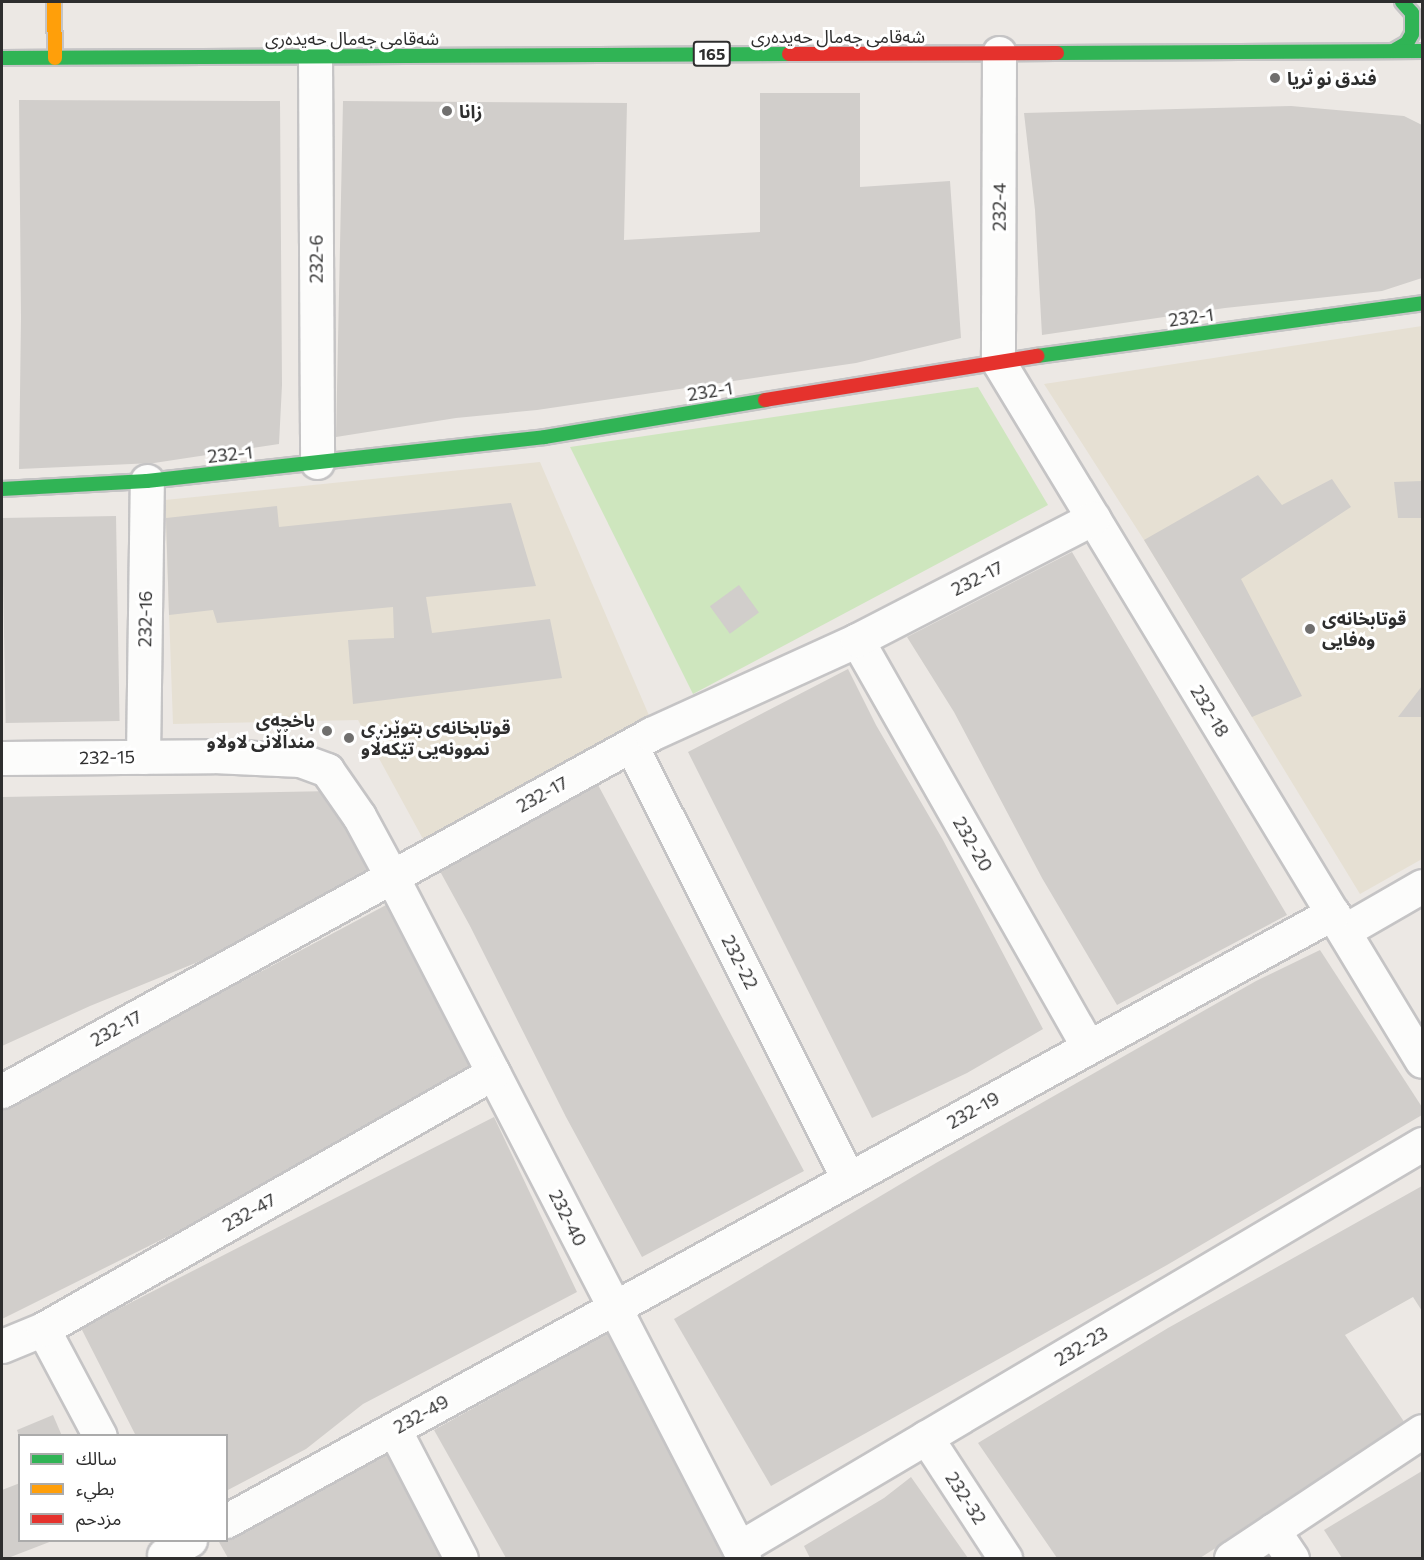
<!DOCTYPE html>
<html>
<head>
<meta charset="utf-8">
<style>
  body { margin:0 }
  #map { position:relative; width:1424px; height:1560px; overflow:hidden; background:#ece8e4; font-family:Commissioner,"Noto Sans Arabic",sans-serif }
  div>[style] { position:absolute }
  .education>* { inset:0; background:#e6e0d3 }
  .green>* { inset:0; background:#cee6be }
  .building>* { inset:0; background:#d1cecb; transform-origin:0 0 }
  .roads { filter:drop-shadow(2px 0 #c5c4c5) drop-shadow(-2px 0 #c5c4c5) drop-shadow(0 2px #c5c4c5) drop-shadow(0 -2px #c5c4c5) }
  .street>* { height:33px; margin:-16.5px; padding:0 16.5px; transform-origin:16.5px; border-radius:16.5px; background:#fcfcfb }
  .fast>* { height:14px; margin:-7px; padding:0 7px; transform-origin:7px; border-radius:7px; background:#30b455 }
  .slow>* { height:14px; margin:-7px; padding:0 7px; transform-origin:7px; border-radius:7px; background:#ff9f0a }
  .jam>* { height:14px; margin:-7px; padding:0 7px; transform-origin:7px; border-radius:7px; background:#e5322d }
  .dots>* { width:16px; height:16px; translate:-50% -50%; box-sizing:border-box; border:3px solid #fff; border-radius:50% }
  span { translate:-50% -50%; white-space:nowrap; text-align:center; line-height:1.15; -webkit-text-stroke:6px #fff; paint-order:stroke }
  .shield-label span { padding:2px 4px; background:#fff; border:2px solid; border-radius:4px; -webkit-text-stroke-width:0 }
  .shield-label { font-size:16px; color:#2e2e2e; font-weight:700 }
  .street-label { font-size:18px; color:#2e2e2e }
  .poi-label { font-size:18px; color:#2e2e2e; font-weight:700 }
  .left { translate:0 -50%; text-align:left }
  .right { translate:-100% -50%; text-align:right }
  .frame { position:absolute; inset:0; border:3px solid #2e2e2e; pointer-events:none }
  .legend { position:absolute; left:18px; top:1434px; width:210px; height:108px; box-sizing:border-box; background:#fff; border:2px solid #ababab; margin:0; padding:8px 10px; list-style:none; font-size:18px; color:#2e2e2e }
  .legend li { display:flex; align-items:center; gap:12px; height:30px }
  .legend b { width:30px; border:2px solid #ababab }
</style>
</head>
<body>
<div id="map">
  <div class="education">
    <i style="clip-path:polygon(1422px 326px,1422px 859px,1360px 894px,1144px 540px,1044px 384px)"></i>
    <i style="clip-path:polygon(540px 462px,651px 720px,423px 839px,358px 720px,173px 724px,165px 500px)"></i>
  </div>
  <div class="green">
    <i style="clip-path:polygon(978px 387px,1048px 505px,693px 694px,570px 447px)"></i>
  </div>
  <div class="building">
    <i style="clip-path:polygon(760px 93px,860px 93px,860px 187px,950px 181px,961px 338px,856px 363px,537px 410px,456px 418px,336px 437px,343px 101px,627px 103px,624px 240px,760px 232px)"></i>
    <i style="clip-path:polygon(19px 100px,280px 101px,282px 385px,279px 444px,154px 463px,19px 469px,21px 317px)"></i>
    <i style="clip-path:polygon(1291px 106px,1404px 116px,1422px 125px,1422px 278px,1382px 291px,1225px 308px,1042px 335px,1035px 210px,1024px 113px)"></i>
    <i style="clip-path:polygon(1258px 475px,1282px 505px,1332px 479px,1351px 507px,1241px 579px,1302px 696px,1252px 717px,1144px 540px)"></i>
    <i style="clip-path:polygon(1422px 481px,1422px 518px,1398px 518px,1394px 482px)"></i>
    <i style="clip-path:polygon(511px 503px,536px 586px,426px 597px,432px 633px,550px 619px,562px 678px,353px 704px,348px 640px,394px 638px,393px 607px,217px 623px,213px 610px,169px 615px,166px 518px,277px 506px,279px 527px)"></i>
    <i style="left:116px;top:516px;width:205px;height:114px;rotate:89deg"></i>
    <i style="clip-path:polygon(1072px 552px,1287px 915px,1117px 1005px,1042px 878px,954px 712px,907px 637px)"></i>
    <i style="left:739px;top:585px;width:34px;height:36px;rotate:54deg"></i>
    <i style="clip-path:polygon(848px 669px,876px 725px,943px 840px,1043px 1029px,967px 1073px,872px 1118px,688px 752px)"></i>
    <i style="clip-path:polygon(1422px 686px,1422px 717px,1398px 717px)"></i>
    <i style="clip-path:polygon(597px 783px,804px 1171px,642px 1257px,566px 1117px,470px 926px,436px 864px)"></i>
    <i style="clip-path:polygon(333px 791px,373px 869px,247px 942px,90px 1006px,2px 1046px,2px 797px)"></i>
    <i style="clip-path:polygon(388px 904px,477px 1067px,171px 1235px,2px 1319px,2px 1109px)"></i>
    <i style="clip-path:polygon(1320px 950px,1422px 1107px,1422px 1115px,1167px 1265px,771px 1486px,674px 1319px,936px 1163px,1256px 981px)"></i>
    <i style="clip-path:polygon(494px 1117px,577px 1292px,363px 1404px,306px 1449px,226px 1491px,226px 1436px,136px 1436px,81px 1328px)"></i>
    <i style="clip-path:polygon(1422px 1186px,1422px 1311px,1413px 1297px,1345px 1335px,1407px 1426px,1200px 1558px,1057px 1558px,978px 1443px,1168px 1328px)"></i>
    <i style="clip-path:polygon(609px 1332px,730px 1558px,506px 1558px,434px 1430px)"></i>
    <i style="clip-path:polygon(53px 1415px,62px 1436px,19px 1436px,17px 1430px)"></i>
    <i style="clip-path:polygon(388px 1451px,444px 1558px,228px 1558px,219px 1542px,226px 1540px,226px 1538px)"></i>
    <i style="clip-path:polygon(1422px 1471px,1422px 1558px,1342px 1558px,1324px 1530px)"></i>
    <i style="clip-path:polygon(911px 1477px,968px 1558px,810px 1558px,804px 1546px,884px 1498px)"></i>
    <i style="clip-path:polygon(20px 1483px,20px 1540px,52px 1541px,8px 1558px,2px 1558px,2px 1490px)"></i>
  </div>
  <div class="roads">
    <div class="street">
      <i style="left:999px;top:53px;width:308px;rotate:90.2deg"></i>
      <i style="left:998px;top:361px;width:818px;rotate:58.8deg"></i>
      <i style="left:315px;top:57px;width:405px;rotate:89.7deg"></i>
      <i style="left:857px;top:640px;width:468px;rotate:60.4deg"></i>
      <i style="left:631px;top:745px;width:485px;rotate:63.4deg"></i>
      <i style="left:143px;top:757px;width:276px;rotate:-89.2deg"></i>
      <i style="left:2px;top:758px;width:211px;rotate:-0.5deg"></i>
      <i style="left:213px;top:756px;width:87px;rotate:2.6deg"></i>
      <i style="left:300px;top:760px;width:29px;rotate:20deg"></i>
      <i style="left:327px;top:770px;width:56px;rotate:55.2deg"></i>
      <i style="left:359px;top:816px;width:69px;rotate:61.6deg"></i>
      <i style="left:392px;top:877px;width:767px;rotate:62.67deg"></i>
      <i style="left:1344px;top:931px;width:90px;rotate:-30deg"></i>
      <i style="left:2px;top:1091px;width:741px;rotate:-28.81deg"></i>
      <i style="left:651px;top:734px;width:226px;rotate:-24.5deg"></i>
      <i style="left:857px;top:640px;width:266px;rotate:-27.3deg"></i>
      <i style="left:43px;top:1329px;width:121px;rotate:62deg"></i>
      <i style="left:2px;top:1346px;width:44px;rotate:-22.5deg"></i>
      <i style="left:43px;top:1329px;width:518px;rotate:-29.64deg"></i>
      <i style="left:394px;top:1429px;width:145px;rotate:62.6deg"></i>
      <i style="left:926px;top:1437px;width:145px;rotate:56.9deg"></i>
      <i style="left:226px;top:1521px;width:1263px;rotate:-28.78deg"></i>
      <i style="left:1273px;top:1530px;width:34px;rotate:56deg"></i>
      <i style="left:739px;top:1548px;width:794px;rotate:-30.6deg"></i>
      <i style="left:164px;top:1555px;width:30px;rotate:-30deg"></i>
      <i style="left:1231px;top:1558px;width:229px;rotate:-33.6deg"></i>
    </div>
    <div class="fast">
      <i style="left:1393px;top:51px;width:16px;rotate:-30deg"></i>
      <i style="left:1407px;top:43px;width:10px;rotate:-61deg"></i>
      <i style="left:1412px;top:34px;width:21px;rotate:-90deg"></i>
      <i style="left:1412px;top:13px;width:15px;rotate:-132deg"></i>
      <i style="left:1057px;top:53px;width:365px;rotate:-0.3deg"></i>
      <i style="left:2px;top:58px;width:787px;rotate:-0.29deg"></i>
      <i style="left:1037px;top:356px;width:389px;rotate:-7.8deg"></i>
      <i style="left:2px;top:489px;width:145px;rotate:-3.2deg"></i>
      <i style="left:147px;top:481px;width:400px;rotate:-6.3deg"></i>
      <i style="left:545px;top:437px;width:223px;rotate:-9.5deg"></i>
    </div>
    <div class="slow">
      <i style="left:54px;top:2px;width:56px;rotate:89deg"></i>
    </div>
    <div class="jam">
      <i style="left:789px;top:54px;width:268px;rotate:-0.2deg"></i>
      <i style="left:765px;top:400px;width:276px;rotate:-9.2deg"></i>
    </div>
  </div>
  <div class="dots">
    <i style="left:1275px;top:78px;background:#706f6e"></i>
    <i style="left:447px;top:111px;background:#706f6e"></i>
    <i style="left:1310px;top:629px;background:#706f6e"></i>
    <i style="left:327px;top:731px;background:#706f6e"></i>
    <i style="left:349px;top:738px;background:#706f6e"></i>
  </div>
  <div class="shield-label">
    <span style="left:712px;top:54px">165</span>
  </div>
  <div class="street-label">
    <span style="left:838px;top:36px">شەقامی جەمال حەیدەری</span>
    <span style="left:352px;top:38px">شەقامی جەمال حەیدەری</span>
    <span style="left:999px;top:207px;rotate:-90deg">232-4</span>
    <span style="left:316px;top:259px;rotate:-90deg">232-6</span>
    <span style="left:1191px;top:317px;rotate:-8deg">232-1</span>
    <span style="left:710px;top:391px;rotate:-9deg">232-1</span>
    <span style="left:230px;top:454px;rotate:-6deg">232-1</span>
    <span style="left:977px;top:578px;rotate:-27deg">232-17</span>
    <span style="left:145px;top:619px;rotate:-89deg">232-16</span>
    <span style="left:1210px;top:711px;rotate:59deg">232-18</span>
    <span style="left:107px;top:757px;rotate:-1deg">232-15</span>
    <span style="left:542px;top:794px;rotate:-29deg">232-17</span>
    <span style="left:973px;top:844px;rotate:60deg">232-20</span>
    <span style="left:740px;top:962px;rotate:63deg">232-22</span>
    <span style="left:116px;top:1028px;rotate:-29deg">232-17</span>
    <span style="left:973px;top:1110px;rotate:-29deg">232-19</span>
    <span style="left:249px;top:1212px;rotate:-30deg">232-47</span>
    <span style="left:568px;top:1218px;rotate:63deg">232-40</span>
    <span style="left:1081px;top:1346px;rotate:-31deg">232-23</span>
    <span style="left:421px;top:1414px;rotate:-29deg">232-49</span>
    <span style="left:966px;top:1498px;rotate:57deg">232-32</span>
  </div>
  <div class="poi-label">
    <span class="left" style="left:1287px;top:78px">فندق نو ثريا</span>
    <span class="left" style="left:459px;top:111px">زانا</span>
    <span class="left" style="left:1322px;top:629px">قوتابخانەی<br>وەفایی</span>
    <span class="right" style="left:315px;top:731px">باخچەی<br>منداڵانی لاولاو</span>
    <span class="left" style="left:361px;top:738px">قوتابخانه‌ی بتوێن ی<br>نموونه‌یی تێکه‌ڵاو</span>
  </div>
  <div class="frame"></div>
  <ul class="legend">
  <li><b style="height:8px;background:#30b455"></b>سالك</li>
  <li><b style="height:8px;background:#ff9f0a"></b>بطيء</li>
  <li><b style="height:8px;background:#e5322d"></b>مزدحم</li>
  </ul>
</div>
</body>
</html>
